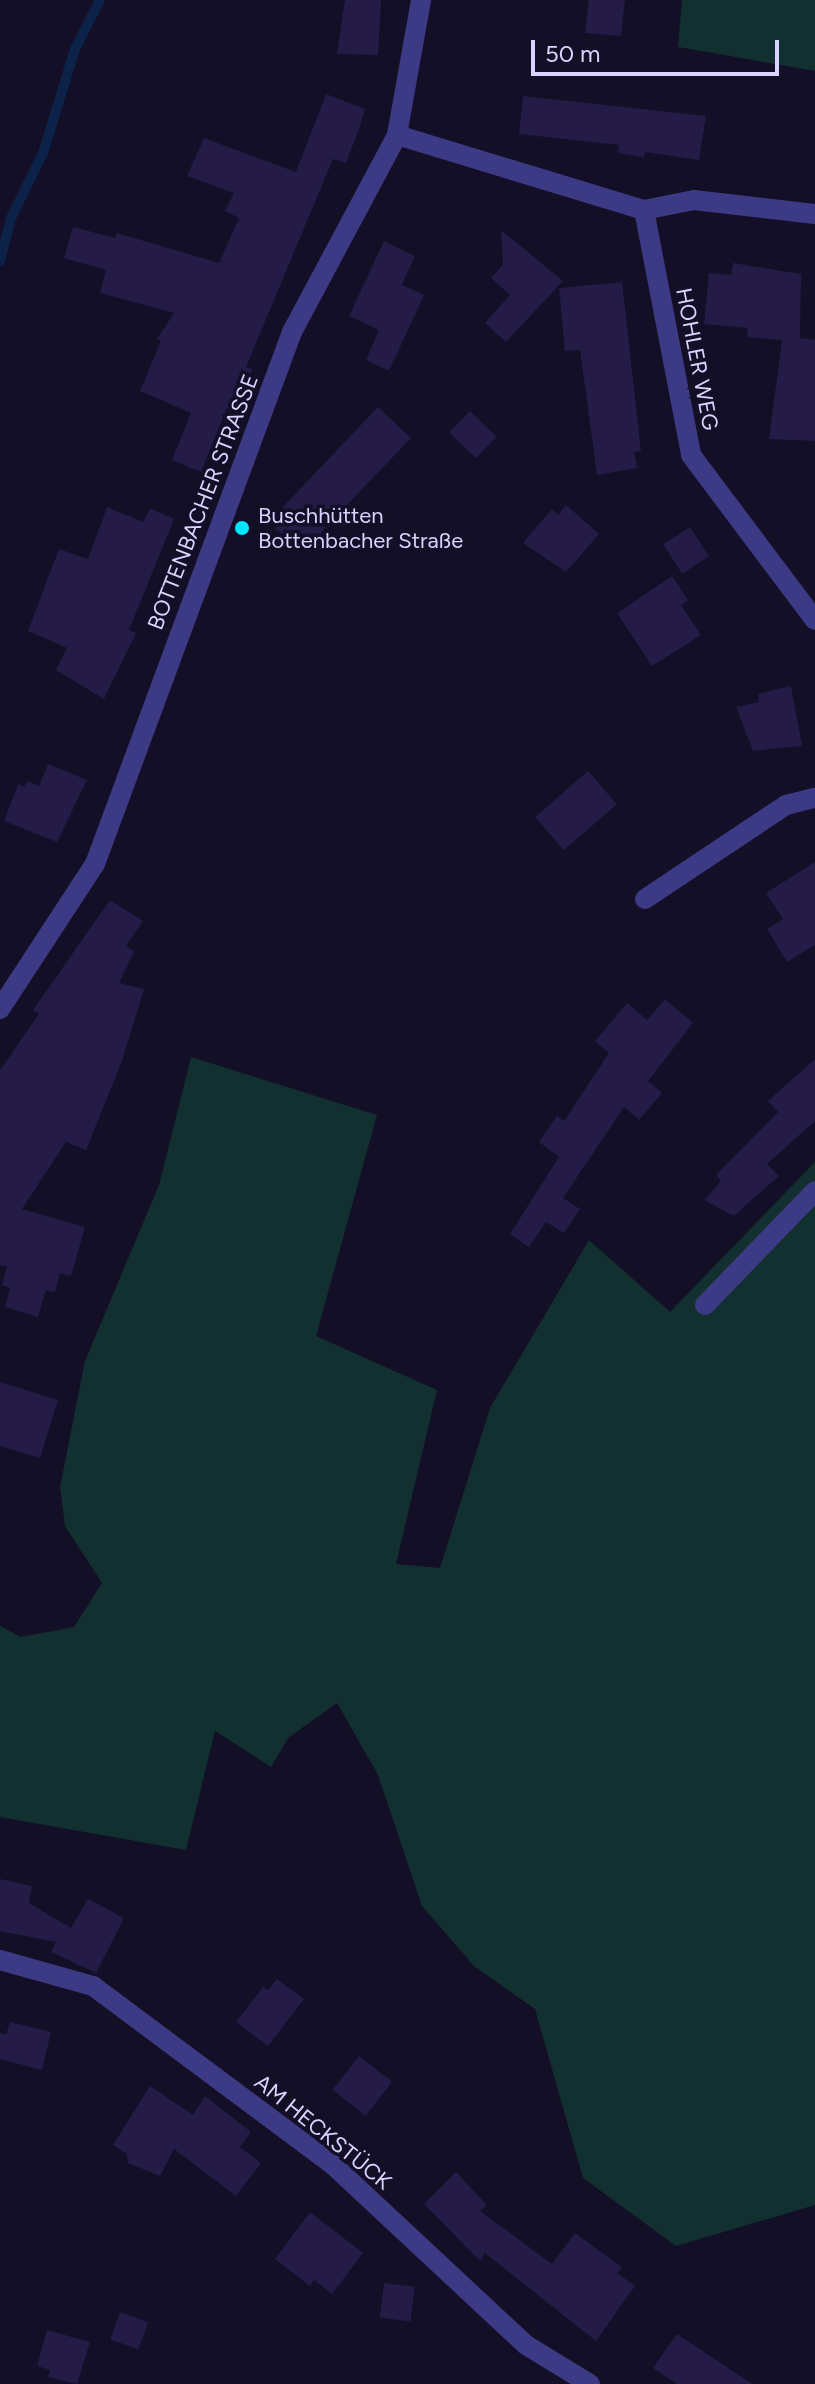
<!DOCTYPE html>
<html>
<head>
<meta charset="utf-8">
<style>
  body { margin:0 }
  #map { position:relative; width:815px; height:2384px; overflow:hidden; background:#130f26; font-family:Figtree,sans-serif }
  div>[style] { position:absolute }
  .green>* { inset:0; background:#12302f }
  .stream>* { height:10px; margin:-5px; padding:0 5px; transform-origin:5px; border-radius:5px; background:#0c2248 }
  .building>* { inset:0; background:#241b47; transform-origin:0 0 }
  .minor>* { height:20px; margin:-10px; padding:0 10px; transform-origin:10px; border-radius:10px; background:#3d3a85 }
  .tertiary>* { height:20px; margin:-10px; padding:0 10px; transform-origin:10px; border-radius:10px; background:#3d3a85 }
  .dots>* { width:22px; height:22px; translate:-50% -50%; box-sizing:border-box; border:4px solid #130f26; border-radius:50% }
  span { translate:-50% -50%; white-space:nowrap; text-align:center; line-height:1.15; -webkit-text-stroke:7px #130f26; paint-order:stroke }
  .street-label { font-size:22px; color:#d9d4ff }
  .poi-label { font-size:22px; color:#d9d4ff }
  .left { translate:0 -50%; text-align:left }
  .scale { position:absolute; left:531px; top:40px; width:248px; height:36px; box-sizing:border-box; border:4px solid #d9d4ff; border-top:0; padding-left:10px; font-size:24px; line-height:28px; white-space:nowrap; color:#d9d4ff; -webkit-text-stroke:6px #130f26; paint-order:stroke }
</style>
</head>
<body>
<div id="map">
  <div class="green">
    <i style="clip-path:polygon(682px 0,815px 0,815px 71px,678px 47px)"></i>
    <i style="clip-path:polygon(191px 1057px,377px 1115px,316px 1336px,437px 1390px,396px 1564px,440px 1568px,490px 1408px,589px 1240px,670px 1312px,815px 1162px,815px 2205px,676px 2246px,583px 2178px,535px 2009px,474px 1966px,422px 1906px,378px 1775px,337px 1703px,288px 1738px,271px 1767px,215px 1731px,186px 1850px,0 1817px,0 1626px,21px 1637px,74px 1627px,102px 1583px,65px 1526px,60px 1487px,85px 1361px,159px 1185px)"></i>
  </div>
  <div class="stream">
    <i style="left:0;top:261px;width:44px;rotate:-75.7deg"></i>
    <i style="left:11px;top:218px;width:72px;rotate:-63.8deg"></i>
    <i style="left:43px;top:153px;width:109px;rotate:-72.9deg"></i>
    <i style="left:75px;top:49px;width:55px;rotate:-63deg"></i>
  </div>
  <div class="building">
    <i style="clip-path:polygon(345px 0,381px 0,378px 55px,337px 54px)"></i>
    <i style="clip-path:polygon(589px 0,625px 0,621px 36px,585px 33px)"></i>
    <i style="clip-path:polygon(326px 94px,365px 109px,360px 126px,346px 163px,333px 159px,246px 367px,252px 369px,238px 413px,227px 408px,201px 472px,172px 460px,191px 413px,140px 391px,161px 341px,157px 339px,174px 313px,100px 293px,106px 270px,64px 258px,73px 227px,115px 238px,117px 233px,219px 263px,239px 218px,225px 211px,234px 193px,187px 176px,204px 138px,296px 172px)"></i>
    <i style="clip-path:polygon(523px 96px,706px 116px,699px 160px,645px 152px,644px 157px,618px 153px,619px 145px,519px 134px)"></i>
    <i style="clip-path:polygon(501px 230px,563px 281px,506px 342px,485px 323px,510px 295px,491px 278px,503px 265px)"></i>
    <i style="clip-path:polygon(384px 241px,415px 256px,402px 285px,424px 295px,389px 371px,366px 360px,379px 330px,349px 316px)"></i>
    <i style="clip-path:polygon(733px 263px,801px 274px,800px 338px,815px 340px,815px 441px,769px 439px,782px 340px,747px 337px,748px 328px,704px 324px,709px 273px,731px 275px)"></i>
    <i style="clip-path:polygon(622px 282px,641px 451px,634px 452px,637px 468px,597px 475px,580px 350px,565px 351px,559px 288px)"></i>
    <i style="clip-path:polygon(378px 407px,411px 438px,324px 529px,310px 553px,275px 529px,287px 512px,282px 508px)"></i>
    <i style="left:470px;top:411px;width:37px;height:30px;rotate:44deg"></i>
    <i style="clip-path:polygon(566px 505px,599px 534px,566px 572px,523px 543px,552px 509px,558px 515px)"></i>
    <i style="clip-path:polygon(107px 507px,143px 522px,150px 508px,174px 519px,129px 630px,136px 633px,104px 699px,56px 670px,67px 648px,28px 631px,59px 549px,88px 559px)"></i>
    <i style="left:690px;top:527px;width:35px;height:32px;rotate:57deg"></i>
    <i style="clip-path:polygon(672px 576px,688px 600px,681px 605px,701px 635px,652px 666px,617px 613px)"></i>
    <i style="clip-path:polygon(791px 686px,802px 746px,753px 751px,736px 707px,759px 702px,758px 694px)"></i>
    <i style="clip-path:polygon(48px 764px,87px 780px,57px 842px,4px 821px,18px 784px,24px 787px,27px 781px,39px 786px)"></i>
    <i style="left:588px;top:771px;width:44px;height:70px;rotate:49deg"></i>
    <i style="clip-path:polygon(815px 862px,815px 945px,787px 962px,767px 929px,783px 919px,766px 893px)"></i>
    <i style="clip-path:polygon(110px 900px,143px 921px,126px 946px,134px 952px,119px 983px,144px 989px,122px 1061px,86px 1150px,66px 1142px,22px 1209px,85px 1227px,71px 1276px,60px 1273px,55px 1292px,46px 1290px,38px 1317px,5px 1307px,10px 1288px,2px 1285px,7px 1267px,0 1265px,0 1070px,39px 1014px,33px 1010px)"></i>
    <i style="clip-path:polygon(665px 999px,693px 1023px,648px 1081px,662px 1093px,639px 1120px,624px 1107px,563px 1198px,580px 1209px,564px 1233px,546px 1222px,529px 1247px,510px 1234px,559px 1157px,539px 1142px,557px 1116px,564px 1121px,609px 1053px,595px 1041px,627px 1003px,647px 1020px)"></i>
    <i style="clip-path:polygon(815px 1059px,815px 1121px,767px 1164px,779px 1176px,734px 1216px,704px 1200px,721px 1181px,716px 1175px,778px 1112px,768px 1101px)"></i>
    <i style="clip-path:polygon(0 1382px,58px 1400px,40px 1458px,0 1446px)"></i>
    <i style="clip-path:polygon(0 1879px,32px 1886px,29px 1903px,71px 1928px,88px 1899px,124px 1918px,96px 1973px,51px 1952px,56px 1942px,0 1931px)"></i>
    <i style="clip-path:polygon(277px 1979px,304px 1999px,268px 2046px,236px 2022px,263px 1987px,268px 1990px)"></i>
    <i style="clip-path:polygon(10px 2022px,51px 2032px,42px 2070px,0 2059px,0 2033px,6px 2035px)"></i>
    <i style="left:359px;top:2056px;width:42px;height:43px;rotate:38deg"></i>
    <i style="clip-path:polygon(150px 2086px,193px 2115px,205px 2096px,251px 2132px,240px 2147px,261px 2163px,236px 2196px,174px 2149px,160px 2176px,128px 2163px,127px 2154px,113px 2145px)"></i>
    <i style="clip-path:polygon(456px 2172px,487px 2205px,480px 2211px,552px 2264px,575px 2233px,622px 2267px,617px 2273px,635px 2286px,596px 2341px,485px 2253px,480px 2261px,424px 2204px)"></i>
    <i style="clip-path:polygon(310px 2212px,363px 2253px,332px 2294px,314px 2280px,310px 2286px,275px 2259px)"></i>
    <i style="left:384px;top:2283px;width:31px;height:35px;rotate:7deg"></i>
    <i style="left:120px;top:2312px;width:30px;height:29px;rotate:20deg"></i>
    <i style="clip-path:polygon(47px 2330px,90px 2342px,77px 2384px,48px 2377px,50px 2370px,37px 2366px)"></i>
    <i style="clip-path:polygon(677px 2334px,752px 2384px,677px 2384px,653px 2368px)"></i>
  </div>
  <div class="minor">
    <i style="left:397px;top:135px;width:258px;rotate:16.9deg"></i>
    <i style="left:644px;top:210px;width:51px;rotate:-11.3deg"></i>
    <i style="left:694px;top:200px;width:122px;rotate:6.6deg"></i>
    <i style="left:644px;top:210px;width:249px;rotate:79.1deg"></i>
    <i style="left:691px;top:455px;width:206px;rotate:53.1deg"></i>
    <i style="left:645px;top:899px;width:169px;rotate:-33.7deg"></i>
    <i style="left:786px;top:805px;width:30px;rotate:-14deg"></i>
    <i style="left:705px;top:1305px;width:158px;rotate:-46deg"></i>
    <i style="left:0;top:1960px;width:97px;rotate:15.6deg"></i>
    <i style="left:93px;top:1986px;width:299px;rotate:36.7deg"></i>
    <i style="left:333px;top:2165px;width:264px;rotate:43deg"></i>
    <i style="left:526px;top:2345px;width:75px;rotate:31.4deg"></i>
  </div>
  <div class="tertiary">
    <i style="left:0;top:1009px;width:173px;rotate:-56.8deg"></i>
    <i style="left:95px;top:864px;width:567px;rotate:-69.68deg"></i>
    <i style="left:292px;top:332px;width:223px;rotate:-61.9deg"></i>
    <i style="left:397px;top:135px;width:137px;rotate:-79.9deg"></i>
  </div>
  <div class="dots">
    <i style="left:242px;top:528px;background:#00e5ff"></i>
  </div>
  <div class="street-label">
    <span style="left:697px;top:359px;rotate:79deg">HOHLER WEG</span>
    <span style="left:203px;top:502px;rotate:-69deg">BOTTENBACHER STRASSE</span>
    <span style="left:323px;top:2132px;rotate:39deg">AM HECKSTÜCK</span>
  </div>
  <div class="poi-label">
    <span class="left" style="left:258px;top:528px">Buschhütten<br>Bottenbacher Straße</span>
  </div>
  <div class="scale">50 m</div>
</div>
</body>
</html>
